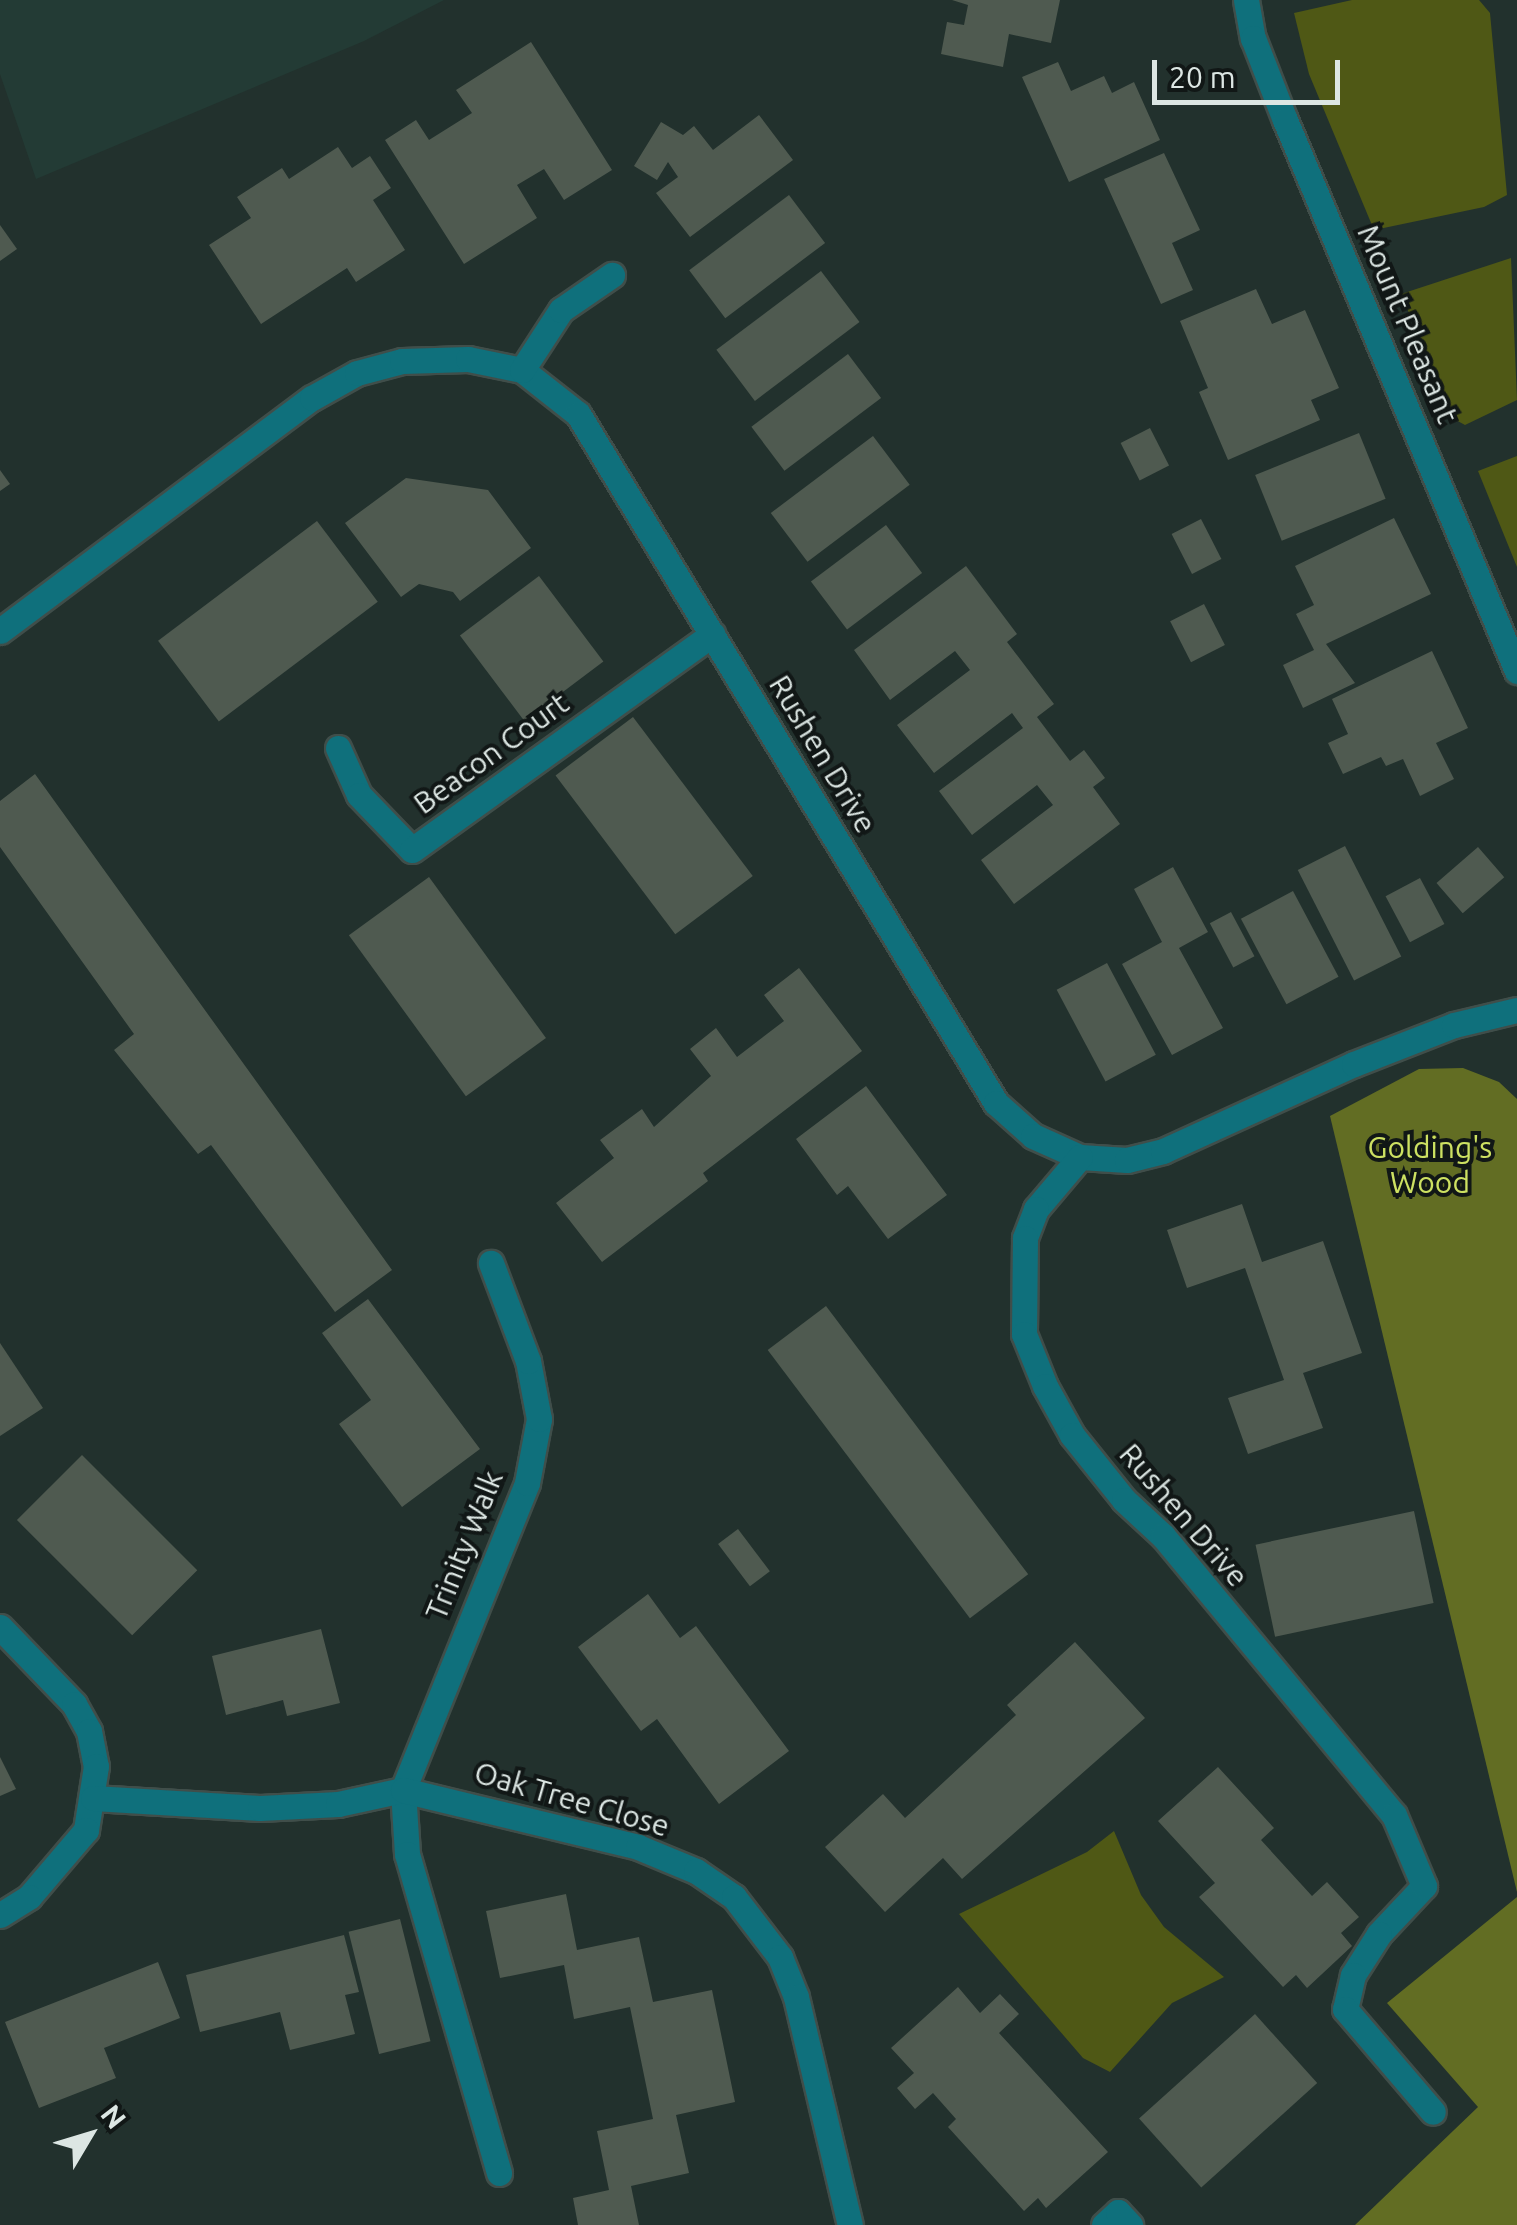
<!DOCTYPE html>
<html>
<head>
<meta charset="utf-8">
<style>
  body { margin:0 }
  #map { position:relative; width:1517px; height:2225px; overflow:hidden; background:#22312d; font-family:Ubuntu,sans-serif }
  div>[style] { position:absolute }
  .built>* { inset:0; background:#233b35 }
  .green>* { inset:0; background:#4f5815 }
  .forest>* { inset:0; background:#626d23 }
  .building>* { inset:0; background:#4f5a50; transform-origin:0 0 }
  .roads { filter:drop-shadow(2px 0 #404e4a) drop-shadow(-2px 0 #404e4a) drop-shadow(0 2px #404e4a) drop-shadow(0 -2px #404e4a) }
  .lane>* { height:25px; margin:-12.5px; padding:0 12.5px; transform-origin:12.5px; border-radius:12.5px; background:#0f707c }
  .street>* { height:25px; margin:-12.5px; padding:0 12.5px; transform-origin:12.5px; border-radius:12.5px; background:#0f707c }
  span { translate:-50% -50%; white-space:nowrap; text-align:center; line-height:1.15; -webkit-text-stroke:8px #111716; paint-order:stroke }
  .street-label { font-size:30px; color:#dce6e3 }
  .park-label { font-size:30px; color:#cde162 }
  .north { position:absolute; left:40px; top:2085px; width:100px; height:100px; -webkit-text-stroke:8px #111716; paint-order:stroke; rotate:52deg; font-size:28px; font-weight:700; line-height:40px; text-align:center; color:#dce6e3 }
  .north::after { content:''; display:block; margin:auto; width:35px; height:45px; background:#dce6e3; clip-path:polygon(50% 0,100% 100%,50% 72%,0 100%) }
  .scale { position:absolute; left:1152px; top:60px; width:188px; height:45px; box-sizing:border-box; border:5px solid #dce6e3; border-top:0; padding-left:12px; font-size:30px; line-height:35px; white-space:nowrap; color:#dce6e3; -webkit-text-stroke:8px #111716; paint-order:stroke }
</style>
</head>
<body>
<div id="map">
  <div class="built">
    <i style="clip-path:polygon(0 0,444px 0,364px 41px,36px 179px,0 74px)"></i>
  </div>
  <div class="green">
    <i style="clip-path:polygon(1352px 0,1479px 0,1490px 13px,1507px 195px,1484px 207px,1374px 230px,1309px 74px,1294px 13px)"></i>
    <i style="clip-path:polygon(1511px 258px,1517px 400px,1465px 425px,1454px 419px,1401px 294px)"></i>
    <i style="clip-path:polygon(1517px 456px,1517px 567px,1478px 471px)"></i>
    <i style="clip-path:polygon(1114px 1831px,1141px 1895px,1164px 1927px,1224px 1977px,1172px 2003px,1110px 2072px,1083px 2058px,959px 1914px,1087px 1852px)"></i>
  </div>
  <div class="forest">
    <i style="clip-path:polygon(1463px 1068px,1499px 1082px,1517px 1099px,1517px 1892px,1330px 1116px,1419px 1069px)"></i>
    <i style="clip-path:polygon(1517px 1897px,1517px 2225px,1355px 2225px,1478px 2107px,1387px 2003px)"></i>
  </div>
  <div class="building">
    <i style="clip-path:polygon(952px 0,1060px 0,1051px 43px,1009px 34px,1003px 67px,941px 54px,947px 22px,964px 25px,968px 5px)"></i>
    <i style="clip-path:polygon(531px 42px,612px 170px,564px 200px,544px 169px,517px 185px,537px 218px,464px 264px,385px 140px,416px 120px,429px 140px,472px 113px,456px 90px)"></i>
    <i style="clip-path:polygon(1058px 62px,1071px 91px,1104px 76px,1112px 93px,1134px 82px,1160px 140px,1069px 182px,1022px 77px)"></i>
    <i style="clip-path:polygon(759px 115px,793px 160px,690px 237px,656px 193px,678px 177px,668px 162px,657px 180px,634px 166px,661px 122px,683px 135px,694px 126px,713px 150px)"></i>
    <i style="clip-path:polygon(338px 147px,352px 168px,370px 156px,391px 188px,373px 200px,405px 250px,356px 282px,347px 268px,261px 324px,209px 245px,251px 218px,237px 197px,282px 168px,289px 179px)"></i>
    <i style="clip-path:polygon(1164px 153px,1200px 230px,1172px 243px,1193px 290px,1161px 304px,1104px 179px)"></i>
    <i style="left:789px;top:195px;width:60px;height:125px;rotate:53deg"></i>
    <i style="clip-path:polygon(0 225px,17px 249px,0 261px)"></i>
    <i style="left:821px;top:271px;width:64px;height:131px;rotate:53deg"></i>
    <i style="clip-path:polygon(1256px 289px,1272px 324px,1305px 310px,1339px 388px,1311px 400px,1320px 420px,1228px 460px,1199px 392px,1208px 388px,1180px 321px)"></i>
    <i style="left:848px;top:354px;width:55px;height:121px;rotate:53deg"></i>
    <i style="left:1150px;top:428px;width:42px;height:33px;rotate:63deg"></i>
    <i style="left:1359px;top:433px;width:71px;height:112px;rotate:68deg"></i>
    <i style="left:873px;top:436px;width:61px;height:128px;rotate:53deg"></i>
    <i style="clip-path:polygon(0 470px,10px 484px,0 491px)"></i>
    <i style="clip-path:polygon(406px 478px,488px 490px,531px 548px,460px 601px,453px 592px,419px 584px,401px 597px,345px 523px)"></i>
    <i style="clip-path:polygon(1394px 518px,1431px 594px,1326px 644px,1355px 683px,1303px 708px,1283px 665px,1314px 650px,1296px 614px,1314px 605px,1295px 566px)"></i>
    <i style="left:1201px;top:519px;width:45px;height:33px;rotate:63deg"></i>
    <i style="left:317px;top:521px;width:101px;height:199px;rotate:53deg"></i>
    <i style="left:886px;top:525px;width:60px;height:94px;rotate:53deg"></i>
    <i style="clip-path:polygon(966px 566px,1017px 634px,1007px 642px,1054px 704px,1037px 717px,1070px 761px,1084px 750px,1105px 778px,1093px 787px,1120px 824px,1014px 904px,981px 860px,1053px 805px,1037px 785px,972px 835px,939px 791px,1023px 728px,1012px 713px,934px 773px,897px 725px,970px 670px,955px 651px,890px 700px,854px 650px)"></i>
    <i style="left:539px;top:576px;width:107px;height:99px;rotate:53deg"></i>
    <i style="left:1204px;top:604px;width:46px;height:38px;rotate:63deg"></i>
    <i style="clip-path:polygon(1432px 651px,1468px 728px,1436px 743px,1454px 779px,1420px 796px,1403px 759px,1386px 766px,1381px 757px,1343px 774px,1328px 743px,1348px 734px,1332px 699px)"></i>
    <i style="left:633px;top:717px;width:199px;height:97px;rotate:53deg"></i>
    <i style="clip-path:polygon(35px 774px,392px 1270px,335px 1312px,211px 1145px,198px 1154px,114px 1050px,134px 1034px,0 847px,0 801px)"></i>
    <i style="left:1345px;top:846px;width:124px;height:53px;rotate:63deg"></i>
    <i style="left:1478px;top:847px;width:40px;height:55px;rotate:49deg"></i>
    <i style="clip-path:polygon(1173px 867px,1208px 932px,1179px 948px,1223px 1028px,1172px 1055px,1122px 964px,1162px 942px,1134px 889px)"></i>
    <i style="left:429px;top:877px;width:199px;height:99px;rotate:54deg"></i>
    <i style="left:1420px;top:878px;width:52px;height:39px;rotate:62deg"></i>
    <i style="left:1293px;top:891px;width:97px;height:59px;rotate:62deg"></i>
    <i style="left:1231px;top:912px;width:50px;height:24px;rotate:62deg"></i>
    <i style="left:1107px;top:963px;width:104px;height:57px;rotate:62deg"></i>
    <i style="clip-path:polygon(799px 968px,862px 1051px,703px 1173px,708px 1181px,602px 1262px,556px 1203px,614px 1158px,600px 1140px,642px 1109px,654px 1127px,711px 1076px,690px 1049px,716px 1028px,737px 1057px,784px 1021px,764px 995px)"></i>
    <i style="clip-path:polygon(866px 1086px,947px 1195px,888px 1239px,848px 1186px,837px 1195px,796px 1139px)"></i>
    <i style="clip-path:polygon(1242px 1204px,1262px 1262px,1323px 1241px,1362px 1353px,1303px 1373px,1323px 1428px,1248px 1454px,1228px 1398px,1284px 1380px,1245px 1268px,1187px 1288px,1167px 1230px)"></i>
    <i style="clip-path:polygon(368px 1299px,480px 1449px,402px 1507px,339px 1424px,371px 1400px,322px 1333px)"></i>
    <i style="left:826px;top:1306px;width:336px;height:73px;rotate:53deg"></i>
    <i style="clip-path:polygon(0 1343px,43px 1408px,0 1436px)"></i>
    <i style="left:82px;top:1455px;width:163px;height:92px;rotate:45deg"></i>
    <i style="left:1414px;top:1511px;width:94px;height:162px;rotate:78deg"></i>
    <i style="left:738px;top:1529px;width:53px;height:25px;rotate:53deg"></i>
    <i style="clip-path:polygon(648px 1594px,680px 1638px,696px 1626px,789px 1751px,719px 1804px,657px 1719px,641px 1731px,578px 1647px)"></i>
    <i style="clip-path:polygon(321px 1629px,340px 1703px,287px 1716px,283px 1700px,226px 1715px,212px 1656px)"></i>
    <i style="clip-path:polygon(1075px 1642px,1145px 1718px,962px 1879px,943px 1858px,885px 1912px,825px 1847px,883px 1794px,905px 1818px,1016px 1715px,1007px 1705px)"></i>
    <i style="clip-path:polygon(0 1757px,16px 1789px,0 1796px)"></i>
    <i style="clip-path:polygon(1218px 1767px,1274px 1828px,1261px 1840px,1312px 1896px,1327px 1882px,1359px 1917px,1341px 1933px,1352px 1946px,1307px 1988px,1296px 1975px,1283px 1987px,1199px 1897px,1215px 1883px,1158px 1821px)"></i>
    <i style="clip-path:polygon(566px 1894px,577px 1950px,639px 1937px,653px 2002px,712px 1990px,735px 2102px,676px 2115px,689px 2173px,631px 2186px,639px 2225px,578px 2225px,573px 2198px,609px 2190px,597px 2131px,653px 2119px,630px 2007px,574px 2019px,564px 1965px,500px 1978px,486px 1911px)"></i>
    <i style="left:400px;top:1919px;width:126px;height:53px;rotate:76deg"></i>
    <i style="clip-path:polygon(344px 1935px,359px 1992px,345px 1995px,355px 2034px,290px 2050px,280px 2012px,200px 2032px,186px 1975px)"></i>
    <i style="clip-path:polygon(158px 1962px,180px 2018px,104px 2048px,116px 2078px,39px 2108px,5px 2022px)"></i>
    <i style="clip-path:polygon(958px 1987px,980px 2013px,1000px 1994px,1019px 2014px,999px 2033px,1108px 2152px,1046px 2208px,1038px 2198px,1024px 2211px,948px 2127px,956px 2119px,933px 2093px,915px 2109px,897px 2088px,914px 2073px,891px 2048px)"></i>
    <i style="left:1255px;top:2014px;width:93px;height:156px;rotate:48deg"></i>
  </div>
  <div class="roads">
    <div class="lane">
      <i style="left:338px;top:748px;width:51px;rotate:65.9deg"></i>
      <i style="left:359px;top:795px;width:76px;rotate:46.1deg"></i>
      <i style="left:412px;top:850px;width:370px;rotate:-35.7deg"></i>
      <i style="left:403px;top:1790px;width:64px;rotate:86.4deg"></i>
      <i style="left:407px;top:1854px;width:332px;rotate:73.9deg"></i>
      <i style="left:1424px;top:1886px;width:66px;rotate:133.2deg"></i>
      <i style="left:1379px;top:1934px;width:49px;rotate:122.4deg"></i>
      <i style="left:1353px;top:1975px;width:35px;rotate:103deg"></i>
      <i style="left:1345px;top:2009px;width:135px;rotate:49.5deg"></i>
      <i style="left:1104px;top:2225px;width:19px;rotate:-43deg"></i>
      <i style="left:1118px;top:2212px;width:18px;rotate:47deg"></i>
    </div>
    <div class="street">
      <i style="left:1246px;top:0;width:39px;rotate:80deg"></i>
      <i style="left:1253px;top:38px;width:88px;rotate:68.7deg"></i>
      <i style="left:1285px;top:120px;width:598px;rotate:67.17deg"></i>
      <i style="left:522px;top:370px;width:71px;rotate:38.2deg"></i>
      <i style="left:578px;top:414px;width:806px;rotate:58.76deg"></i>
      <i style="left:996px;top:1103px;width:50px;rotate:41.7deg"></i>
      <i style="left:1033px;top:1136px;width:51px;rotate:24.1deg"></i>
      <i style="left:1080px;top:1157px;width:47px;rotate:3.7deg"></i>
      <i style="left:1127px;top:1160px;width:37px;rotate:-14deg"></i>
      <i style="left:1163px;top:1151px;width:210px;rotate:-24.5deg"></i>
      <i style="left:1354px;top:1064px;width:107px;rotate:-21.3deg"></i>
      <i style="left:1454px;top:1025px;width:65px;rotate:-13.4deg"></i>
      <i style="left:0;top:631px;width:389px;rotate:-36.8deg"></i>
      <i style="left:312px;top:398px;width:51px;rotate:-29.1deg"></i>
      <i style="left:357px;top:373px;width:47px;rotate:-14.9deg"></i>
      <i style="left:402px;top:361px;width:66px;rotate:-1.7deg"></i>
      <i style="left:468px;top:359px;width:55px;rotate:11.5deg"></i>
      <i style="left:522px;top:370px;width:72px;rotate:-57deg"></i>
      <i style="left:561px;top:310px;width:62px;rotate:-34.5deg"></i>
      <i style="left:1080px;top:1157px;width:68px;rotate:130.2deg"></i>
      <i style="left:1036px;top:1209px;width:31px;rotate:111deg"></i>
      <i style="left:1025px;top:1238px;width:96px;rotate:90.6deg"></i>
      <i style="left:1024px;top:1334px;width:56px;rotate:68deg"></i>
      <i style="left:1045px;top:1386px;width:56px;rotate:61.1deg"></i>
      <i style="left:1072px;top:1435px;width:83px;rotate:51.3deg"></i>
      <i style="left:1124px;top:1500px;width:53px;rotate:42.7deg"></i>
      <i style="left:1163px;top:1536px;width:362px;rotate:50.4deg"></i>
      <i style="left:1394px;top:1815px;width:77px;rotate:67.1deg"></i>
      <i style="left:0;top:1627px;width:107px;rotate:46.1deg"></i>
      <i style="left:74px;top:1704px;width:31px;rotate:61deg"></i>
      <i style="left:89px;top:1731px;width:36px;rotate:79deg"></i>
      <i style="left:96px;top:1766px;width:65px;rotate:98.9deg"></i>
      <i style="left:86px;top:1830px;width:88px;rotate:130.4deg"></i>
      <i style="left:29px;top:1897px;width:34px;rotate:148deg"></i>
      <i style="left:403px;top:1790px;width:331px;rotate:-68deg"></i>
      <i style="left:527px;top:1483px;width:65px;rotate:-79.4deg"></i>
      <i style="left:539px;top:1419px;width:59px;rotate:-100.7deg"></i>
      <i style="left:528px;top:1361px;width:105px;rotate:-110.7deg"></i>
      <i style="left:93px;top:1798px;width:167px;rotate:3.4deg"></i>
      <i style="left:260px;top:1808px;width:78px;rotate:-2.9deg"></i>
      <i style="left:338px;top:1804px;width:66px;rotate:-12.2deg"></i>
      <i style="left:403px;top:1790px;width:242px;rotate:13.6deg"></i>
      <i style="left:638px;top:1847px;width:63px;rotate:22.5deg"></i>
      <i style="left:696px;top:1871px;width:46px;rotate:34.4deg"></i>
      <i style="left:734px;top:1897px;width:76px;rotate:52.5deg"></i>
      <i style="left:780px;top:1957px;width:43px;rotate:68.2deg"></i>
      <i style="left:796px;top:1997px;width:234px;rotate:76.7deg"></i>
    </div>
  </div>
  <div class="street-label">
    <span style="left:1408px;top:324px;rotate:67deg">Mount Pleasant</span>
    <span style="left:491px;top:753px;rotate:-36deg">Beacon Court</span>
    <span style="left:823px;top:754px;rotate:59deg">Rushen Drive</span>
    <span style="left:1184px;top:1515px;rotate:49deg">Rushen Drive</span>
    <span style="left:464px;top:1545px;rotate:-68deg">Trinity Walk</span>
    <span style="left:572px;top:1799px;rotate:16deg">Oak Tree Close</span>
  </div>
  <div class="park-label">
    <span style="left:1430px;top:1164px">Golding's<br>Wood</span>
  </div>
  <div class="north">N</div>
  <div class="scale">20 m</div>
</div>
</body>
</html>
